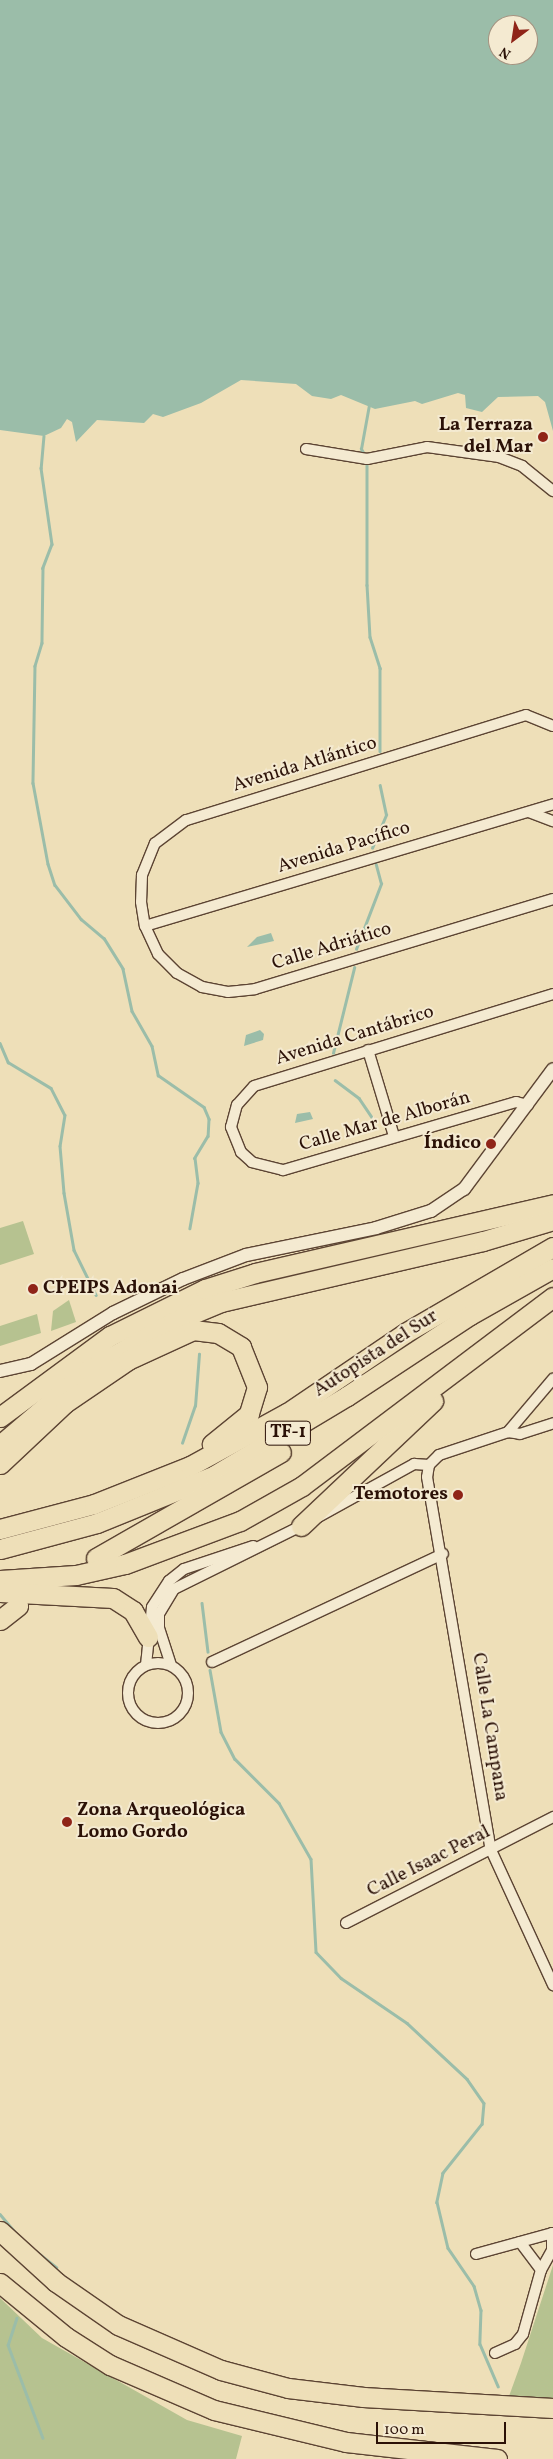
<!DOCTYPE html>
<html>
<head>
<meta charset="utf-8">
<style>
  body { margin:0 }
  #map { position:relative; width:553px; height:2459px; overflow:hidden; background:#eedfb8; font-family:Vollkorn,serif }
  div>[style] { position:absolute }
  .green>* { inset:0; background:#b6c290 }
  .water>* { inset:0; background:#9bbda9 }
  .stream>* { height:2.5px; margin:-1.25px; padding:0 1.25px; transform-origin:1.25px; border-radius:1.25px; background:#9bbda9 }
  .roads { filter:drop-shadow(1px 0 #5c4433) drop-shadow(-1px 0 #5c4433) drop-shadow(0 1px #5c4433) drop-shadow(0 -1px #5c4433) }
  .minor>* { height:10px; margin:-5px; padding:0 5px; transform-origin:5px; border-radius:5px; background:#f4ead1 }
  .minor>.ring { margin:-5px; padding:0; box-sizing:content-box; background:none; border:10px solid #f4ead1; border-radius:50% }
  .tertiary>* { height:12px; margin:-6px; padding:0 6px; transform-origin:6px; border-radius:6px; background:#f4ead1 }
  .motorway>* { height:19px; margin:-9.5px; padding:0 9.5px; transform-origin:9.5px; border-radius:9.5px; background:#eedfb8 }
  .dots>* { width:14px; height:14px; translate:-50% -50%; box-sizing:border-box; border:2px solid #f4ead1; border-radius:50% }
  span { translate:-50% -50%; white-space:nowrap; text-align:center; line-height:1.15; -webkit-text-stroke:4px #f4ead1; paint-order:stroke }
  .shield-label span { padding:1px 4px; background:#f4ead1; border:1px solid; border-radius:4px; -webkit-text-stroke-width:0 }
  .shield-label { font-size:18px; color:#2b1107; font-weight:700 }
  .poi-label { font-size:19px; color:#2b1107; font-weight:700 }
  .right { translate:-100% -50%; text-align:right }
  .left { translate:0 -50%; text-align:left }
  .street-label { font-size:19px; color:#2b1107 }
  .north { position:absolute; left:488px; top:15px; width:50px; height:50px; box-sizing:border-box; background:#f4ead1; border:1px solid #a49380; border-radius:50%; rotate:211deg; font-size:14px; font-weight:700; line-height:20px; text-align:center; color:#2b1107 }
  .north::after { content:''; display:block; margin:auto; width:18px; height:22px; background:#8f2418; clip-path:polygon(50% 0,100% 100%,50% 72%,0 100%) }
  .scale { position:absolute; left:376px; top:2422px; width:130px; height:22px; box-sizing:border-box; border:2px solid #2b1107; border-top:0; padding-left:6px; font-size:15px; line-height:18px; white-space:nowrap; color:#2b1107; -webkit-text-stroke:4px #f4ead1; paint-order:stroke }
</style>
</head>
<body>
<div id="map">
  <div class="green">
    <i style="clip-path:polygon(23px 1221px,34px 1254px,0 1265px,0 1228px)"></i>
    <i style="clip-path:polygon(69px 1300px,76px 1322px,51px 1331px,53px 1311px)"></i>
    <i style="clip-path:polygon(37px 1314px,41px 1333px,0 1346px,0 1326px)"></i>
    <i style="clip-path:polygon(553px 2265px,553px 2402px,508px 2399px,521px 2363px)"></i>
    <i style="clip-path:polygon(0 2298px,42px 2338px,187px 2420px,242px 2436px,236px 2459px,0 2459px)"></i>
  </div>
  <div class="water">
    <i style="clip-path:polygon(evenodd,0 0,553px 0,553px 431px,545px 402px,538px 396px,498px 397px,482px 412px,466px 408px,465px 395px,458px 393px,422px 404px,415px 401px,375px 409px,341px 395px,331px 399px,312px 396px,296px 384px,241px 380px,201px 403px,163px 417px,153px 414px,144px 423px,97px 420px,76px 442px,72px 422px,67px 419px,61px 428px,44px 436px,0 430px,0 0,498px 25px,528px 25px,528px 55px,498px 55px,498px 25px)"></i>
    <i style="clip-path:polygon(271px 933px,274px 941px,247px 947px,257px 937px)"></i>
    <i style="clip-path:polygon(260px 1030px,264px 1034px,263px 1040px,244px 1046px,246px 1035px)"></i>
    <i style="clip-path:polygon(310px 1112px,313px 1119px,295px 1123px,297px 1114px)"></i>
  </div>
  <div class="stream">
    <i style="left:44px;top:436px;width:32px;rotate:95deg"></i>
    <i style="left:41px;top:468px;width:77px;rotate:81.8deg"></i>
    <i style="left:52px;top:544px;width:26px;rotate:111deg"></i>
    <i style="left:43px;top:568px;width:75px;rotate:90.8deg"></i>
    <i style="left:42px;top:643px;width:24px;rotate:107deg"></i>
    <i style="left:35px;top:666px;width:117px;rotate:91deg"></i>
    <i style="left:33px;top:783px;width:82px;rotate:79.5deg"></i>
    <i style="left:48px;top:864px;width:22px;rotate:72deg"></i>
    <i style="left:55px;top:885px;width:43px;rotate:52.6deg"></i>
    <i style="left:81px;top:919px;width:30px;rotate:40deg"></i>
    <i style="left:104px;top:938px;width:36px;rotate:58deg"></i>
    <i style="left:123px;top:969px;width:43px;rotate:77.9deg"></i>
    <i style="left:132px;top:1011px;width:40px;rotate:60.3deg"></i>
    <i style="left:152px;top:1046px;width:30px;rotate:78deg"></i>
    <i style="left:158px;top:1075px;width:56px;rotate:34.8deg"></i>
    <i style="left:204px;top:1107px;width:13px;rotate:67deg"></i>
    <i style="left:209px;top:1119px;width:17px;rotate:93deg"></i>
    <i style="left:208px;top:1136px;width:26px;rotate:121deg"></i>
    <i style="left:195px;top:1158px;width:25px;rotate:83deg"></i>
    <i style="left:198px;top:1183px;width:46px;rotate:100.1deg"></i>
    <i style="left:365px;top:456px;width:8px;rotate:-120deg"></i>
    <i style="left:361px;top:449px;width:45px;rotate:-79.7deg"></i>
    <i style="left:367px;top:461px;width:124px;rotate:90deg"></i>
    <i style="left:367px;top:585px;width:52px;rotate:86.7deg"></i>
    <i style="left:370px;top:637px;width:33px;rotate:72deg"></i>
    <i style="left:380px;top:668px;width:83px;rotate:90deg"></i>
    <i style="left:372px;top:848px;width:36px;rotate:-67deg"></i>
    <i style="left:386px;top:815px;width:30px;rotate:-102deg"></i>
    <i style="left:356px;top:949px;width:70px;rotate:-69deg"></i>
    <i style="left:381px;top:884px;width:20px;rotate:-105deg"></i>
    <i style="left:0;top:1043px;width:21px;rotate:67deg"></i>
    <i style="left:8px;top:1062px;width:50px;rotate:31.2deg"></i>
    <i style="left:51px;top:1088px;width:30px;rotate:63deg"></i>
    <i style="left:65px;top:1115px;width:31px;rotate:99deg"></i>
    <i style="left:60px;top:1146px;width:47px;rotate:85.1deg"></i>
    <i style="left:64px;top:1193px;width:58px;rotate:80deg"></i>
    <i style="left:74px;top:1250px;width:50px;rotate:63.9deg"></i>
    <i style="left:333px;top:1053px;width:88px;rotate:-76.1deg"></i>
    <i style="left:335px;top:1080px;width:30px;rotate:37deg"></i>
    <i style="left:359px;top:1098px;width:29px;rotate:56deg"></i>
    <i style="left:182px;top:1443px;width:39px;rotate:-71deg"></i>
    <i style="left:195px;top:1406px;width:52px;rotate:-85.6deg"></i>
    <i style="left:202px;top:1603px;width:49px;rotate:83deg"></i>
    <i style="left:210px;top:1670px;width:63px;rotate:79.9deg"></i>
    <i style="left:221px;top:1732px;width:30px;rotate:63deg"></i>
    <i style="left:235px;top:1759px;width:62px;rotate:45deg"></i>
    <i style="left:279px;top:1803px;width:64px;rotate:60.3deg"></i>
    <i style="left:311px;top:1859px;width:93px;rotate:86.9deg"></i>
    <i style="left:316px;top:1952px;width:36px;rotate:46deg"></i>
    <i style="left:341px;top:1978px;width:80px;rotate:34.3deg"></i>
    <i style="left:407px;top:2023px;width:82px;rotate:43deg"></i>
    <i style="left:467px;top:2079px;width:29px;rotate:55deg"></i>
    <i style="left:484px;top:2103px;width:21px;rotate:95deg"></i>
    <i style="left:482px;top:2124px;width:63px;rotate:128.5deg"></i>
    <i style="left:443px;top:2173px;width:30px;rotate:102deg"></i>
    <i style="left:437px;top:2202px;width:47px;rotate:76.6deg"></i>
    <i style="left:448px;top:2248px;width:46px;rotate:55.6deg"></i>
    <i style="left:474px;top:2286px;width:25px;rotate:74deg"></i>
    <i style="left:481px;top:2310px;width:34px;rotate:92deg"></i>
    <i style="left:480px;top:2344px;width:46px;rotate:66.8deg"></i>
    <i style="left:0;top:2214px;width:26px;rotate:50deg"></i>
    <i style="left:32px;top:2248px;width:31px;rotate:38deg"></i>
    <i style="left:17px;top:2318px;width:28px;rotate:108deg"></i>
    <i style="left:8px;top:2345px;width:99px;rotate:69.4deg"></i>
  </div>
  <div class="roads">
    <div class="minor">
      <i style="left:306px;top:449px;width:62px;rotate:9.3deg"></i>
      <i style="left:367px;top:459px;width:61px;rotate:-11.3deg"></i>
      <i style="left:427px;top:447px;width:73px;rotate:7.9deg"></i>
      <i style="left:499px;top:457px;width:25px;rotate:21deg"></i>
      <i style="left:522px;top:466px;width:40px;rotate:39deg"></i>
      <i style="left:553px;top:726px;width:29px;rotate:-158deg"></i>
      <i style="left:526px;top:715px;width:356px;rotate:162.8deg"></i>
      <i style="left:186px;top:820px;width:39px;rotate:143deg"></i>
      <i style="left:155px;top:843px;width:35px;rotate:112deg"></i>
      <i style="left:142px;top:875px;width:27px;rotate:92deg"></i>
      <i style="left:141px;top:902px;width:24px;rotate:81deg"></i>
      <i style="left:145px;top:926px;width:31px;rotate:65deg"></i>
      <i style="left:158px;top:954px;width:27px;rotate:45deg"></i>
      <i style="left:177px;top:973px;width:29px;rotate:29deg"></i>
      <i style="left:202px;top:987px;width:26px;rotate:11deg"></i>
      <i style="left:228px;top:992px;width:27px;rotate:-6deg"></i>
      <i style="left:255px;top:989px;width:311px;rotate:-16.8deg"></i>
      <i style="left:529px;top:812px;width:26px;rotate:21deg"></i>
      <i style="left:145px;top:926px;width:426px;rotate:-16.6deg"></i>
      <i style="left:368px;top:1050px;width:90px;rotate:73.2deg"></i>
      <i style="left:528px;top:1105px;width:12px;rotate:-166deg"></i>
      <i style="left:516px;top:1102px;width:243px;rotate:163.7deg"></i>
      <i style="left:283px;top:1170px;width:32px;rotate:-166deg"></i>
      <i style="left:252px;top:1162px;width:15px;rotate:-138deg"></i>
      <i style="left:241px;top:1152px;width:27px;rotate:-112deg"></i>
      <i style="left:231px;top:1127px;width:23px;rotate:-75deg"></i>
      <i style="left:237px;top:1105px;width:25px;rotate:-48deg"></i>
      <i style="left:254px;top:1086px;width:313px;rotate:-17.1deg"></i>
      <i style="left:508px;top:1432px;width:70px;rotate:-49.7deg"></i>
      <i style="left:429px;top:1465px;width:12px;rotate:99deg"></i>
      <i style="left:427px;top:1477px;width:378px;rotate:80.3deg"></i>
      <i style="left:491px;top:1850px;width:149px;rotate:65.3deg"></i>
      <i style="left:429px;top:1465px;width:14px;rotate:-45deg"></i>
      <i style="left:439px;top:1455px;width:73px;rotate:-18.4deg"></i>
      <i style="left:508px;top:1432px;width:12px;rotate:9deg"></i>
      <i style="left:520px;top:1434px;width:35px;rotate:-18deg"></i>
      <i style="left:318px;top:1517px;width:110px;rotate:-28.9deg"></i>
      <i style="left:414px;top:1464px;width:15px;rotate:4deg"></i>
      <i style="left:212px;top:1662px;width:255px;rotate:-25.1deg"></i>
      <i class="ring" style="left:128px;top:1663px;width:50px;height:50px"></i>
      <i style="left:146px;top:1665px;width:58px;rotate:-84.1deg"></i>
      <i style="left:152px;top:1607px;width:31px;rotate:-57deg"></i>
      <i style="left:169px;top:1581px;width:19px;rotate:-39deg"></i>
      <i style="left:184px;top:1569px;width:73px;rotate:-18.4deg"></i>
      <i style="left:171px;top:1665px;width:38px;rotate:-108deg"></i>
      <i style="left:159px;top:1629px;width:15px;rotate:-90deg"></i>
      <i style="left:159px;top:1614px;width:29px;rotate:-59deg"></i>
      <i style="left:174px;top:1589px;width:144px;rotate:-26.4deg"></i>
      <i style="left:346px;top:1923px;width:233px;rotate:-27.1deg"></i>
      <i style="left:520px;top:2242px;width:35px;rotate:53deg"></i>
      <i style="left:476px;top:2254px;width:80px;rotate:-15.3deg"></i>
      <i style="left:495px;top:2353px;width:22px;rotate:-24deg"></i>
      <i style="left:515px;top:2344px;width:13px;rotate:-51deg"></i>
      <i style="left:523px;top:2334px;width:66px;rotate:-74.3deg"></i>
      <i style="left:541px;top:2270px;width:23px;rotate:-61deg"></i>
      <i style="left:552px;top:2250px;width:17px;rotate:-90deg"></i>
    </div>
    <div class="tertiary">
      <i style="left:0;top:1371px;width:32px;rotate:-13deg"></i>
      <i style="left:31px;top:1364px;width:97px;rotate:-31.9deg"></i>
      <i style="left:113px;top:1313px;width:78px;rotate:-25.9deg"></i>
      <i style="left:183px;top:1279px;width:67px;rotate:-20.9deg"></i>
      <i style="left:246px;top:1255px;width:133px;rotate:-11.7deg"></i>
      <i style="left:376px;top:1228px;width:58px;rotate:-17.2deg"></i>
      <i style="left:431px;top:1211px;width:40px;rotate:-34deg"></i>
      <i style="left:464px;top:1189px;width:149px;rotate:-53.4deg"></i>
    </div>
    <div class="motorway">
      <i style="left:0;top:1417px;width:137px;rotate:-36.4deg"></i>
      <i style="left:110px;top:1336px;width:106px;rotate:-26.3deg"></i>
      <i style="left:205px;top:1289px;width:52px;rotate:-17.7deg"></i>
      <i style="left:255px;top:1273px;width:306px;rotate:-13deg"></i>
      <i style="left:0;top:1445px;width:116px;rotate:-40.4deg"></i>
      <i style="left:88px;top:1370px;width:98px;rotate:-29.5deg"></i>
      <i style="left:173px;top:1322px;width:52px;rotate:-22.6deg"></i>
      <i style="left:221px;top:1302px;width:269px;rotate:-13.1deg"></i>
      <i style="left:483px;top:1241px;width:73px;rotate:-16.7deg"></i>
      <i style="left:0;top:1464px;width:89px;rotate:-43.2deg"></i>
      <i style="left:65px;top:1403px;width:76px;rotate:-34.3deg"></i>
      <i style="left:128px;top:1360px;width:72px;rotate:-24.8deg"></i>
      <i style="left:193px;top:1330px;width:25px;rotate:7deg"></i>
      <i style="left:218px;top:1333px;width:27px;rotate:31deg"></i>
      <i style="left:241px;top:1347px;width:43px;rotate:68.2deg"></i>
      <i style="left:257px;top:1387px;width:28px;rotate:107deg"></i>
      <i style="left:249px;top:1414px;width:48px;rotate:141deg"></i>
      <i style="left:301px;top:1526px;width:182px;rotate:-43.4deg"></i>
      <i style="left:0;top:1529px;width:97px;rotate:-14.9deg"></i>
      <i style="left:94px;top:1504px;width:103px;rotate:-21.6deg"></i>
      <i style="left:190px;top:1466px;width:111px;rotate:-28.7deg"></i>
      <i style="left:287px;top:1413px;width:143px;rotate:-34.1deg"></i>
      <i style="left:405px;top:1333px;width:171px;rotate:-30.2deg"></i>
      <i style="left:0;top:1549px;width:100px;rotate:-15deg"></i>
      <i style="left:97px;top:1523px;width:127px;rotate:-22.1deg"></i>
      <i style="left:215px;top:1475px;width:154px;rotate:-30.9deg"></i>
      <i style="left:347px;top:1396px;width:147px;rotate:-33.4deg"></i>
      <i style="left:470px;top:1315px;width:95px;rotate:-29.5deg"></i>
      <i style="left:96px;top:1558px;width:213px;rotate:-29.8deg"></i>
      <i style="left:0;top:1580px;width:76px;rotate:-3.8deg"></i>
      <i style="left:76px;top:1575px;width:50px;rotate:-12.7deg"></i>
      <i style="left:125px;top:1564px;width:123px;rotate:-20.5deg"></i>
      <i style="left:240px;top:1521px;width:71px;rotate:-29.4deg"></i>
      <i style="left:302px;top:1486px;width:314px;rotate:-37deg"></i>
      <i style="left:0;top:1592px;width:113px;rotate:3deg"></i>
      <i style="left:113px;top:1598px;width:24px;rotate:33deg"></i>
      <i style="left:133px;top:1611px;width:30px;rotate:60deg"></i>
      <i style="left:0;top:1620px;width:23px;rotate:-38deg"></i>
      <i style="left:0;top:2231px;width:76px;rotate:42.3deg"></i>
      <i style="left:56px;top:2282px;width:75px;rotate:34.7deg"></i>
      <i style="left:118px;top:2325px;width:112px;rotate:23.6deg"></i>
      <i style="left:221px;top:2370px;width:69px;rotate:15deg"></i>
      <i style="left:288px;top:2388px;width:76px;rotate:6.8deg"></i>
      <i style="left:363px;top:2397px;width:190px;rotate:3.3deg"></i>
      <i style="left:0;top:2283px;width:85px;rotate:39.3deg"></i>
      <i style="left:66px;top:2337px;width:52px;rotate:32.5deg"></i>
      <i style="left:110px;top:2365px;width:113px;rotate:23.4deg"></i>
      <i style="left:214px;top:2410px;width:136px;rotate:13.6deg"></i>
      <i style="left:346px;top:2442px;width:152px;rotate:6.4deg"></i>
    </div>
  </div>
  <div class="dots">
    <i style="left:543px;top:437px;background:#8f2418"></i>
    <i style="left:491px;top:1144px;background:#8f2418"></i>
    <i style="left:33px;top:1289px;background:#8f2418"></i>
    <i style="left:458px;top:1495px;background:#8f2418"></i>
    <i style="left:67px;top:1822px;background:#8f2418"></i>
  </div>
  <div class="shield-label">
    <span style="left:288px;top:1433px">TF-1</span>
  </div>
  <div class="poi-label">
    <span class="right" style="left:533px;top:437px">La Terraza<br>del Mar</span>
    <span class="right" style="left:481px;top:1144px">Índico</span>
    <span class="left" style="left:43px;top:1289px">CPEIPS Adonai</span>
    <span class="right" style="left:448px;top:1495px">Temotores</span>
    <span class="left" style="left:77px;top:1822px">Zona Arqueológica<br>Lomo Gordo</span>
  </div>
  <div class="street-label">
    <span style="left:305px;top:765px;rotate:-17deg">Avenida Atlántico</span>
    <span style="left:344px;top:848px;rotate:-17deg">Avenida Pacífico</span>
    <span style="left:332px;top:947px;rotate:-17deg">Calle Adriático</span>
    <span style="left:355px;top:1036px;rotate:-17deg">Avenida Cantábrico</span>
    <span style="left:385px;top:1122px;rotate:-16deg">Calle Mar de Alborán</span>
    <span style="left:376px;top:1354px;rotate:-33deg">Autopista del Sur</span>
    <span style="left:489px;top:1727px;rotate:81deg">Calle La Campana</span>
    <span style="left:429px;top:1862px;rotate:-27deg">Calle Isaac Peral</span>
  </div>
  <div class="north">N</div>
  <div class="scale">100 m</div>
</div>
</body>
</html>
